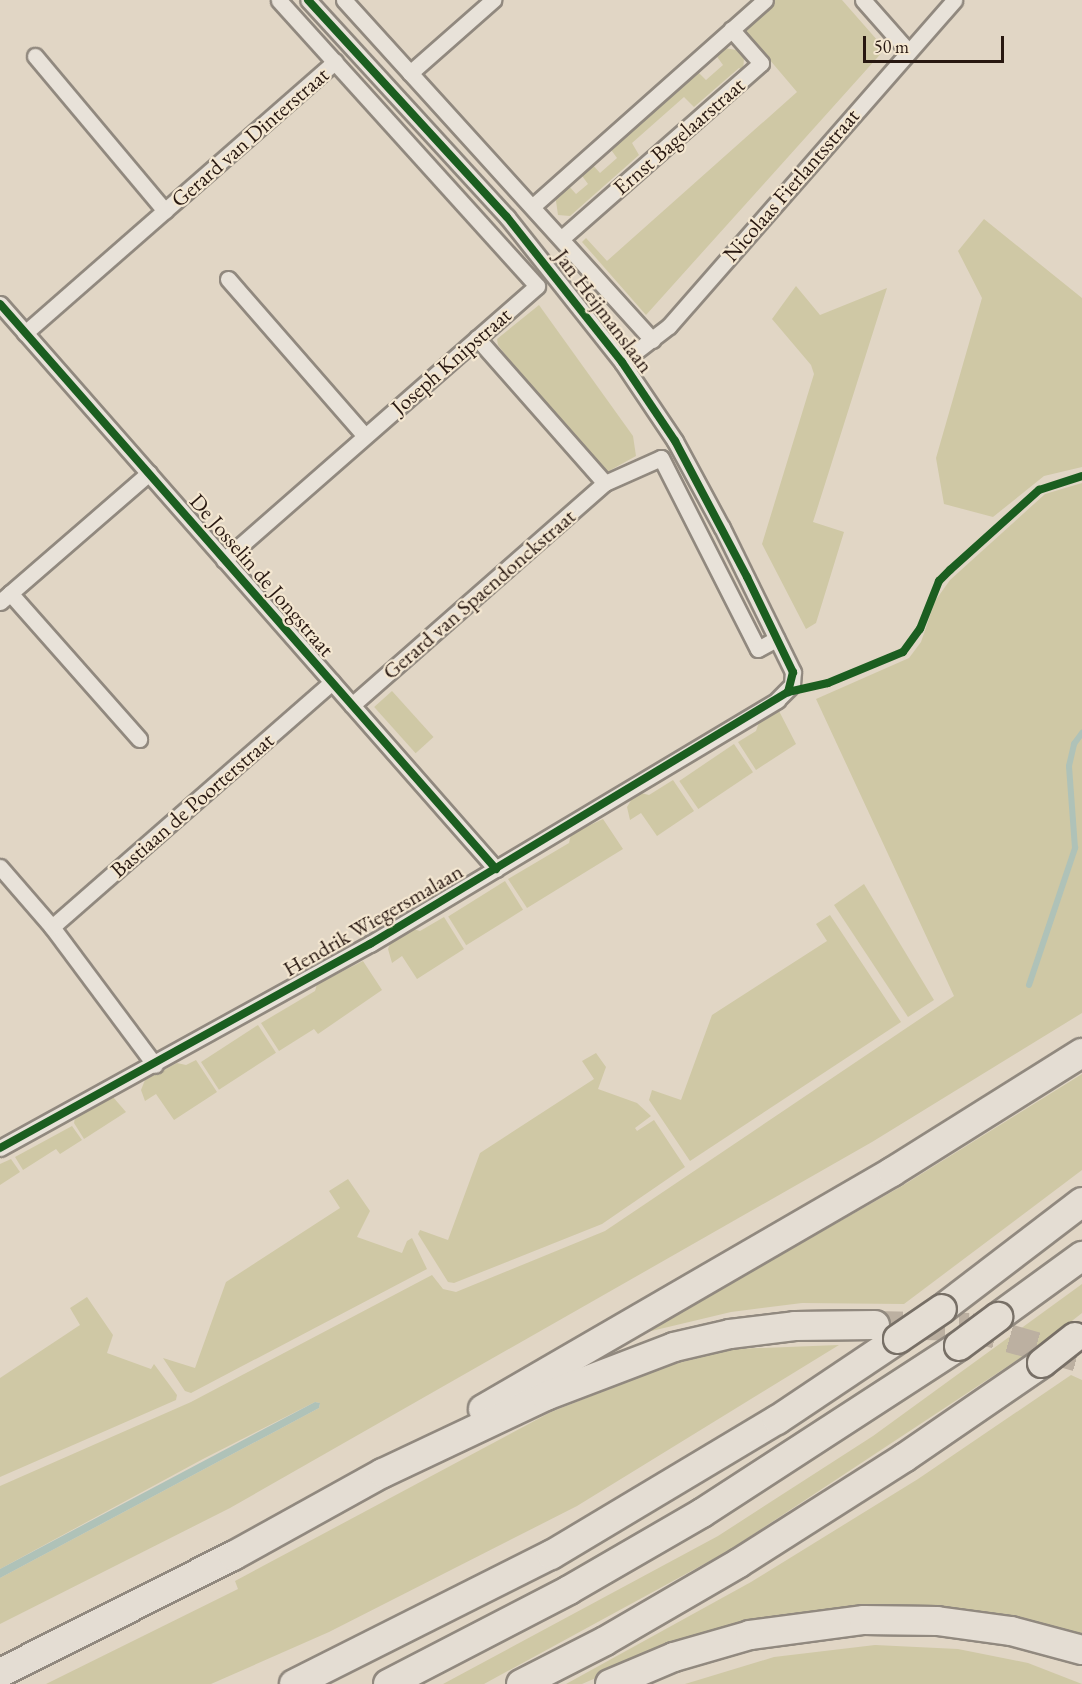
<!DOCTYPE html>
<html>
<head>
<meta charset="utf-8">
<style>
  body { margin:0 }
  #map { position:relative; width:1082px; height:1684px; overflow:hidden; background:#e1d6c5; font-family:"EB Garamond",serif }
  div>[style] { position:absolute }
  .green>* { inset:0; background:#cfc8a5; transform-origin:0 0 }
  .water>* { inset:0; background:#afc2b8 }
  .stream>* { height:6px; margin:-3px; padding:0 3px; transform-origin:3px; border-radius:3px; background:#afc2b8 }
  .motorway-tunnel>* { height:28px; margin-top:-14px; transform-origin:0; background:repeating-linear-gradient(90deg,#bcb0a1 0 28px,transparent 0 42px) }
  .roads { filter:drop-shadow(2px 0 #91897f) drop-shadow(-2px 0 #91897f) drop-shadow(0 2px #91897f) drop-shadow(0 -2px #91897f) }
  .minor>* { height:15px; margin:-7.5px; padding:0 7.5px; transform-origin:7.5px; border-radius:7.5px; background:#e8e2d9 }
  .motorway>* { height:28px; margin:-14px; padding:0 14px; transform-origin:14px; border-radius:14px; background:#e4ddd3 }
  .bridges { filter:drop-shadow(2px 0 #776f66) drop-shadow(-2px 0 #776f66) drop-shadow(0 2px #776f66) drop-shadow(0 -2px #776f66) }
  .motorway-bridge>* { height:28px; margin:-14px; padding:0 14px; transform-origin:14px; border-radius:14px; background:#e4ddd3 }
  .cycleway>* { height:8px; margin:-4px; padding:0 4px; transform-origin:4px; border-radius:4px; background:#1b5e20 }
  span { translate:-50% -50%; white-space:nowrap; text-align:center; line-height:1.15; -webkit-text-stroke:4.5px #f4e7d1; paint-order:stroke }
  .street-label { font-size:22px; color:#281811 }
  .scale { position:absolute; left:863px; top:36px; width:141px; height:27px; box-sizing:border-box; border:3px solid #281811; border-top:0; padding-left:8px; font-size:18px; line-height:21px; white-space:nowrap; color:#281811; -webkit-text-stroke:4px #f4e7d1; paint-order:stroke }
</style>
</head>
<body>
<div id="map">
  <div class="green">
    <i style="clip-path:polygon(768px 0,842px 0,885px 49px,646px 315px,582px 242px,586px 238px,607px 261px,797px 92px,740px 25px)"></i>
    <i style="clip-path:polygon(725px 48px,736px 50px,744px 58px,743px 71px,739px 68px,694px 107px,684px 97px,632px 143px,639px 155px,570px 216px,558px 215px,555px 194px,567px 184px,576px 194px,588px 184px,580px 173px,591px 163px,600px 173px,617px 158px,609px 147px,696px 70px,706px 80px,723px 65px,715px 54px)"></i>
    <i style="clip-path:polygon(984px 219px,1082px 298px,1082px 467px,1044px 476px,993px 517px,944px 504px,936px 458px,982px 298px,958px 251px)"></i>
    <i style="clip-path:polygon(796px 286px,820px 315px,887px 288px,813px 522px,844px 532px,816px 623px,806px 629px,762px 544px,814px 374px,811px 365px,772px 319px)"></i>
    <i style="clip-path:polygon(539px 305px,633px 436px,636px 456px,607px 472px,583px 459px,498px 345px,497px 339px)"></i>
    <i style="clip-path:polygon(1082px 483px,1082px 1013px,872px 1142px,230px 1508px,0 1624px,0 1578px,319px 1408px,320px 1403px,315px 1402px,203px 1459px,0 1569px,0 1486px,191px 1402px,432px 1275px,443px 1289px,456px 1292px,605px 1231px,954px 996px,816px 699px,909px 658px,921px 642px,935px 601px,950px 580px,1045px 494px)"></i>
    <i style="left:392px;top:691px;width:62px;height:24px;rotate:48deg"></i>
    <i style="clip-path:polygon(779px 711px,796px 744px,756px 770px,738px 742px,756px 731px,759px 722px)"></i>
    <i style="left:734px;top:744px;width:34px;height:66px;rotate:56deg"></i>
    <i style="clip-path:polygon(673px 780px,694px 811px,657px 836px,641px 813px,630px 820px,627px 807px,633px 797px,641px 793px,649px 795px)"></i>
    <i style="clip-path:polygon(603px 819px,623px 849px,527px 908px,508px 879px,569px 843px,571px 834px)"></i>
    <i style="left:505px;top:881px;width:34px;height:67px;rotate:58deg"></i>
    <i style="clip-path:polygon(864px 884px,934px 1000px,908px 1017px,834px 905px)"></i>
    <i style="clip-path:polygon(830px 915px,901px 1022px,690px 1161px,649px 1100px,652px 1090px,681px 1100px,712px 1015px,827px 941px,816px 924px)"></i>
    <i style="clip-path:polygon(444px 917px,464px 949px,417px 979px,402px 956px,392px 963px,388px 949px,391px 941px,413px 929px,420px 931px)"></i>
    <i style="clip-path:polygon(363px 961px,382px 990px,318px 1034px,314px 1029px,279px 1051px,261px 1023px,315px 991px,317px 984px)"></i>
    <i style="left:258px;top:1025px;width:33px;height:68px;rotate:57deg"></i>
    <i style="clip-path:polygon(596px 1053px,606px 1067px,598px 1089px,637px 1103px,651px 1116px,635px 1128px,637px 1131px,654px 1120px,685px 1167px,602px 1224px,454px 1283px,448px 1282px,418px 1234px,420px 1230px,448px 1240px,480px 1153px,594px 1079px,582px 1061px)"></i>
    <i style="clip-path:polygon(196px 1060px,217px 1092px,174px 1120px,156px 1094px,145px 1101px,141px 1090px,145px 1080px,177px 1063px,186px 1065px)"></i>
    <i style="clip-path:polygon(1082px 1074px,1082px 1170px,904px 1304px,802px 1303px,731px 1312px,643px 1333px,902px 1186px)"></i>
    <i style="clip-path:polygon(113px 1097px,126px 1112px,84px 1139px,74px 1123px,75px 1118px)"></i>
    <i style="clip-path:polygon(72px 1126px,82px 1140px,60px 1154px,56px 1149px,23px 1170px,15px 1157px)"></i>
    <i style="clip-path:polygon(11px 1159px,20px 1172px,0 1185px,0 1164px)"></i>
    <i style="clip-path:polygon(348px 1179px,370px 1211px,357px 1237px,402px 1253px,407px 1241px,412px 1238px,427px 1269px,191px 1393px,185px 1391px,163px 1358px,195px 1368px,226px 1282px,340px 1208px,329px 1191px)"></i>
    <i style="clip-path:polygon(1082px 1284px,1082px 1313px,1049px 1339px,728px 1551px,484px 1684px,443px 1684px,718px 1536px,873px 1436px)"></i>
    <i style="clip-path:polygon(87px 1297px,113px 1335px,107px 1353px,151px 1369px,154px 1364px,177px 1395px,176px 1400px,0 1477px,0 1378px,80px 1325px,70px 1308px)"></i>
    <i style="clip-path:polygon(839px 1345px,577px 1506px,329px 1632px,211px 1684px,46px 1684px,238px 1589px,235px 1581px,551px 1412px,670px 1365px,734px 1349px)"></i>
    <i style="clip-path:polygon(1071px 1375px,1082px 1380px,1082px 1636px,863px 1607px,810px 1611px,748px 1623px,672px 1645px,582px 1684px,566px 1684px,751px 1582px,918px 1479px)"></i>
    <i style="clip-path:polygon(875px 1645px,958px 1649px,1028px 1663px,1082px 1684px,685px 1684px,774px 1657px)"></i>
  </div>
  <div class="water">
    <i style="clip-path:polygon(315px 1402px,320px 1403px,319px 1408px,0 1578px,0 1569px)"></i>
  </div>
  <div class="stream">
    <i style="left:1029px;top:985px;width:145px;rotate:-71.4deg"></i>
    <i style="left:1075px;top:848px;width:82px;rotate:-94.2deg"></i>
    <i style="left:1069px;top:766px;width:23px;rotate:-77deg"></i>
    <i style="left:1074px;top:744px;width:14px;rotate:-54deg"></i>
  </div>
  <div class="motorway-tunnel">
    <i style="left:875px;top:1325px;width:94px;rotate:1.2deg"></i>
    <i style="left:969px;top:1327px;width:117px;rotate:15.8deg"></i>
  </div>
  <div class="roads">
    <div class="minor">
      <i style="left:344px;top:0;width:459px;rotate:47.8deg"></i>
      <i style="left:863px;top:0;width:68px;rotate:48.6deg"></i>
      <i style="left:35px;top:56px;width:202px;rotate:50deg"></i>
      <i style="left:410px;top:73px;width:111px;rotate:-41.3deg"></i>
      <i style="left:533px;top:206px;width:310px;rotate:-41.6deg"></i>
      <i style="left:562px;top:238px;width:265px;rotate:-41.3deg"></i>
      <i style="left:761px;top:63px;width:45px;rotate:-131.4deg"></i>
      <i style="left:228px;top:279px;width:208px;rotate:48.9deg"></i>
      <i style="left:0;top:304px;width:752px;rotate:48.72deg"></i>
      <i style="left:25px;top:333px;width:412px;rotate:-41.2deg"></i>
      <i style="left:477px;top:338px;width:193px;rotate:48.6deg"></i>
      <i style="left:622px;top:362px;width:59px;rotate:-37.5deg"></i>
      <i style="left:669px;top:326px;width:433px;rotate:-48.8deg"></i>
      <i style="left:224px;top:560px;width:416px;rotate:-41.2deg"></i>
      <i style="left:537px;top:286px;width:385px;rotate:-132.1deg"></i>
      <i style="left:10px;top:593px;width:195px;rotate:48.5deg"></i>
      <i style="left:0;top:602px;width:197px;rotate:-40.9deg"></i>
      <i style="left:352px;top:705px;width:337px;rotate:-41.3deg"></i>
      <i style="left:605px;top:483px;width:61px;rotate:-24.1deg"></i>
      <i style="left:661px;top:458px;width:214px;rotate:63.1deg"></i>
      <i style="left:758px;top:649px;width:21px;rotate:-29deg"></i>
      <i style="left:0;top:867px;width:79px;rotate:49.1deg"></i>
      <i style="left:52px;top:927px;width:172px;rotate:53.3deg"></i>
      <i style="left:52px;top:927px;width:372px;rotate:-41.2deg"></i>
      <i style="left:0;top:1148px;width:423px;rotate:-28.9deg"></i>
      <i style="left:370px;top:944px;width:475px;rotate:-30.9deg"></i>
      <i style="left:777px;top:700px;width:21px;rotate:-45deg"></i>
      <i style="left:792px;top:685px;width:13px;rotate:-86deg"></i>
      <i style="left:793px;top:672px;width:161px;rotate:-116.2deg"></i>
      <i style="left:722px;top:528px;width:99px;rotate:-118.4deg"></i>
      <i style="left:675px;top:441px;width:95px;rotate:-123.9deg"></i>
      <i style="left:622px;top:362px;width:185px;rotate:-128.4deg"></i>
      <i style="left:507px;top:217px;width:294px;rotate:-132.5deg"></i>
    </div>
    <div class="motorway">
      <i style="left:942px;top:1309px;width:176px;rotate:-37.4deg"></i>
      <i style="left:998px;top:1317px;width:104px;rotate:-36deg"></i>
      <i style="left:483px;top:1409px;width:473px;rotate:-30.1deg"></i>
      <i style="left:892px;top:1172px;width:224px;rotate:-32.1deg"></i>
      <i style="left:0;top:1673px;width:261px;rotate:-26.7deg"></i>
      <i style="left:233px;top:1556px;width:171px;rotate:-29deg"></i>
      <i style="left:383px;top:1473px;width:180px;rotate:-25.3deg"></i>
      <i style="left:546px;top:1396px;width:137px;rotate:-20.9deg"></i>
      <i style="left:674px;top:1347px;width:57px;rotate:-13.1deg"></i>
      <i style="left:730px;top:1334px;width:65px;rotate:-7deg"></i>
      <i style="left:795px;top:1326px;width:80px;rotate:-0.7deg"></i>
      <i style="left:294px;top:1684px;width:288px;rotate:-26.7deg"></i>
      <i style="left:551px;top:1555px;width:263px;rotate:-30.9deg"></i>
      <i style="left:777px;top:1420px;width:146px;rotate:-33.8deg"></i>
      <i style="left:388px;top:1684px;width:204px;rotate:-27.4deg"></i>
      <i style="left:569px;top:1590px;width:154px;rotate:-30.1deg"></i>
      <i style="left:702px;top:1513px;width:306px;rotate:-33deg"></i>
      <i style="left:521px;top:1684px;width:94px;rotate:-27.1deg"></i>
      <i style="left:605px;top:1641px;width:155px;rotate:-30.2deg"></i>
      <i style="left:739px;top:1563px;width:196px;rotate:-32.5deg"></i>
      <i style="left:904px;top:1458px;width:168px;rotate:-34.5deg"></i>
      <i style="left:610px;top:1684px;width:69px;rotate:-22.9deg"></i>
      <i style="left:674px;top:1657px;width:79px;rotate:-16.1deg"></i>
      <i style="left:750px;top:1635px;width:115px;rotate:-7.5deg"></i>
      <i style="left:864px;top:1620px;width:73px;rotate:0.8deg"></i>
      <i style="left:937px;top:1621px;width:75px;rotate:7.7deg"></i>
      <i style="left:1011px;top:1631px;width:73px;rotate:15deg"></i>
    </div>
  </div>
  <div class="bridges">
    <div class="motorway-bridge">
      <i style="left:898px;top:1339px;width:53px;rotate:-34.3deg"></i>
      <i style="left:959px;top:1346px;width:49px;rotate:-36.6deg"></i>
      <i style="left:1042px;top:1363px;width:42px;rotate:-38.2deg"></i>
    </div>
  </div>
  <div class="cycleway">
    <i style="left:308px;top:0;width:294px;rotate:47.5deg"></i>
    <i style="left:507px;top:217px;width:185px;rotate:51.6deg"></i>
    <i style="left:622px;top:362px;width:95px;rotate:56.1deg"></i>
    <i style="left:675px;top:441px;width:154px;rotate:62.1deg"></i>
    <i style="left:747px;top:577px;width:106px;rotate:64.2deg"></i>
    <i style="left:793px;top:672px;width:21px;rotate:104deg"></i>
    <i style="left:0;top:304px;width:752px;rotate:48.72deg"></i>
    <i style="left:0;top:1148px;width:423px;rotate:-28.9deg"></i>
    <i style="left:370px;top:944px;width:488px;rotate:-31.1deg"></i>
    <i style="left:788px;top:692px;width:41px;rotate:-12.7deg"></i>
    <i style="left:828px;top:683px;width:81px;rotate:-22.5deg"></i>
    <i style="left:903px;top:652px;width:29px;rotate:-54deg"></i>
    <i style="left:920px;top:629px;width:52px;rotate:-68.4deg"></i>
    <i style="left:939px;top:581px;width:16px;rotate:-45deg"></i>
    <i style="left:950px;top:570px;width:120px;rotate:-42deg"></i>
    <i style="left:1039px;top:490px;width:45px;rotate:-18deg"></i>
  </div>
  <div class="street-label">
    <span style="left:679px;top:136px;rotate:-41deg">Ernst Bagelaarstraat</span>
    <span style="left:250px;top:137px;rotate:-41deg">Gerard van Dinterstraat</span>
    <span style="left:791px;top:185px;rotate:-49deg">Nicolaas Fierlantsstraat</span>
    <span style="left:604px;top:311px;rotate:53deg">Jan Heijmanslaan</span>
    <span style="left:451px;top:361px;rotate:-41deg">Joseph Knipstraat</span>
    <span style="left:262px;top:575px;rotate:49deg">De Josselin de Jongstraat</span>
    <span style="left:479px;top:594px;rotate:-41deg">Gerard van Spaendonckstraat</span>
    <span style="left:192px;top:805px;rotate:-41deg">Bastiaan de Poorterstraat</span>
    <span style="left:373px;top:920px;rotate:-30deg">Hendrik Wiegersmalaan</span>
  </div>
  <div class="scale">50 m</div>
</div>
</body>
</html>
